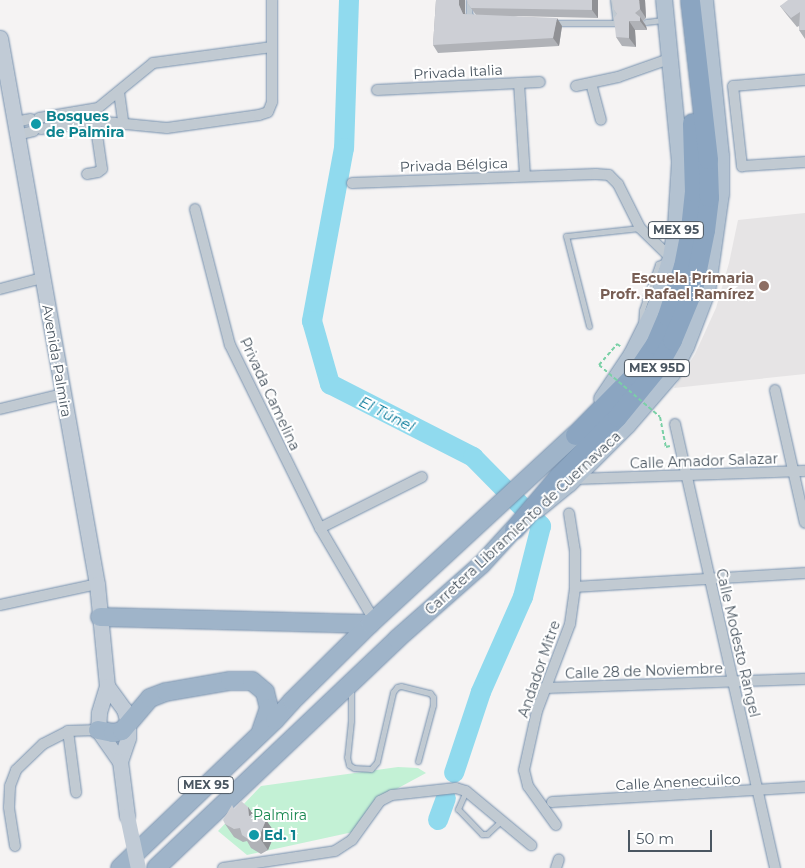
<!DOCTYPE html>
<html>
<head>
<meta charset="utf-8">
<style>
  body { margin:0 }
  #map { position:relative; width:805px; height:868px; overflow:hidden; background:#f5f3f3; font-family:Montserrat,sans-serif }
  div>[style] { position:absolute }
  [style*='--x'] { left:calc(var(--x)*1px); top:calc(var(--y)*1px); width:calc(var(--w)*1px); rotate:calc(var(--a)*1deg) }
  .education>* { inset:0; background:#e6e4e5 }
  .green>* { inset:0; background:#c3f1d5 }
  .river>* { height:20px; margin:-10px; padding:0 10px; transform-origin:10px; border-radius:10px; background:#90daee }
  .path>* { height:2px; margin-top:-1px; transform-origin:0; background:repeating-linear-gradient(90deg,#7ad0a6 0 4px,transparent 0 6.5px) }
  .roads { filter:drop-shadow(0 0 1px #7690ad) drop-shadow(0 0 1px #7690ad) }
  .service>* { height:5px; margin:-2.5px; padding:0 2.5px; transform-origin:2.5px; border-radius:2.5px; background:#c1cad2 }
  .minor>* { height:10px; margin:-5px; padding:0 5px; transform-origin:5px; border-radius:5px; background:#c1cad2 }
  .secondary>* { height:15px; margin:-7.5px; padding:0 7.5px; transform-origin:7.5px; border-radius:7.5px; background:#c1cbd6 }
  .primary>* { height:16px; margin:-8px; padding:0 8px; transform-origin:8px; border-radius:8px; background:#b3c2d1 }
  .trunk>* { height:18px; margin:-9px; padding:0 9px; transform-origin:9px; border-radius:9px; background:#9fb4c9 }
  .motorway>* { height:19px; margin:-9.5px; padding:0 9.5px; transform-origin:9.5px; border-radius:9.5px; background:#8ba5c1 }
  .path-bridge>* { height:2px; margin-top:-1px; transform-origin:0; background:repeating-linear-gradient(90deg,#7ad0a6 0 4px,transparent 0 6.5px) }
  .secondary-bridge>* { height:15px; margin:-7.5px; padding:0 7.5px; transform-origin:7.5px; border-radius:7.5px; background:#c1cbd6 }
  .wall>* { inset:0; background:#b0b2b7 }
  .shaded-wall>* { inset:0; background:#909195 }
  .building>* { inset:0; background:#cdcfd5 }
  .dots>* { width:14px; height:14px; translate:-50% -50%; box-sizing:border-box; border:2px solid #fff; border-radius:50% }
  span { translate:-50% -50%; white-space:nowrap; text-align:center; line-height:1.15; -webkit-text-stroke:4px #fff; paint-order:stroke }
  .shield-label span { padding:1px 4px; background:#fff; border:1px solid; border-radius:4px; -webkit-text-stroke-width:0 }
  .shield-label { font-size:12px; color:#4a5661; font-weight:700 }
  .street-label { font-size:14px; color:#4a5661 }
  .culture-label { font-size:14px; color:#0d838f; font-weight:700 }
  .left { translate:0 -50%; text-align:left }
  .education-label { font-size:14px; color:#785e54; font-weight:700 }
  .right { translate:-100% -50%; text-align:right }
  .park-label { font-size:14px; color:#17864f }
  .water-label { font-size:15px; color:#0c7c9b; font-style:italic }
  .scale { position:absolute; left:628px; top:830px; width:84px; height:22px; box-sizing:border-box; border:2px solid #4a5661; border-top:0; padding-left:6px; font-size:15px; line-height:18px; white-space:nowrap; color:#4a5661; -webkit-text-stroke:4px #fff; paint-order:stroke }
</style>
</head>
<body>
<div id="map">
  <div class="education">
    <div style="clip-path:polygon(805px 213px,805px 374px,674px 388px,695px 354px,716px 308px,729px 263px,738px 220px)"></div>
  </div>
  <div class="green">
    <div style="clip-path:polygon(398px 767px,418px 768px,426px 773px,378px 799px,353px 832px,247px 855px,218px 831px,261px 786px)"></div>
  </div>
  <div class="river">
    <div style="--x:349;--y:0;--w:148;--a:91.9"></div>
    <div style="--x:344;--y:148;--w:176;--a:100.5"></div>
    <div style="--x:312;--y:321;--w:66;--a:74.1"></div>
    <div style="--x:330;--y:384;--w:161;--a:27"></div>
    <div style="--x:473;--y:457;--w:97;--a:45.4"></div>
    <div style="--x:541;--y:526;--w:73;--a:104.2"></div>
    <div style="--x:523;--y:597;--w:104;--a:113.9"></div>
    <div style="--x:481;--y:692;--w:85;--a:108.4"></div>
    <div style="--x:438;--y:820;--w:23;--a:-70"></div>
  </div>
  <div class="path">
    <div style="--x:599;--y:365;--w:28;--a:-49"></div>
    <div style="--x:617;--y:344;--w:4;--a:34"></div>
    <div style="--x:660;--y:417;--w:31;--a:79"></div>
    <div style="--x:666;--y:447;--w:4;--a:-14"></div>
  </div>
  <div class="roads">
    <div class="service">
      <div style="--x:469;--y:0;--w:13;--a:90"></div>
      <div style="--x:469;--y:13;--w:7;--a:63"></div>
      <div style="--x:613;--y:0;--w:23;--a:83"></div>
      <div style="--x:646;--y:22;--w:17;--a:-7"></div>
      <div style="--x:555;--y:23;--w:64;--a:0"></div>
      <div style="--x:641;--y:325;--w:15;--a:-86"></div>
      <div style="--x:642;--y:310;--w:49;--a:-70.8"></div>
      <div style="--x:658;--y:264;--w:10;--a:-24"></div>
      <div style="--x:589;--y:326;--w:93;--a:-104.3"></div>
      <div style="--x:566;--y:236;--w:74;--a:-6.2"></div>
      <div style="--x:351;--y:687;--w:34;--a:90"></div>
      <div style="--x:351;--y:721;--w:36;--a:96"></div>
      <div style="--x:347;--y:757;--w:8;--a:76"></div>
      <div style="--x:349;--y:765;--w:6;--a:31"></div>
      <div style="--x:354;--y:768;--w:17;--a:3"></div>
      <div style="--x:371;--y:769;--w:9;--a:-49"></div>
      <div style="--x:377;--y:762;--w:72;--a:-77.1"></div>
      <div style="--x:393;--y:692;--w:6;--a:-51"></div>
      <div style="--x:397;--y:687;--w:4;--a:-14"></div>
      <div style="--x:401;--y:686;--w:30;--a:14"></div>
      <div style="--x:430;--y:693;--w:5;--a:53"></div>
      <div style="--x:433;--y:697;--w:8;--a:90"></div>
      <div style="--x:433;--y:705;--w:58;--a:105"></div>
      <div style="--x:466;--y:791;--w:20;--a:114"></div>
      <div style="--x:458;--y:809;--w:35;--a:46"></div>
      <div style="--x:482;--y:834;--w:5;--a:0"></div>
      <div style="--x:487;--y:834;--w:19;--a:-43"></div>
    </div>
    <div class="minor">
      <div style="--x:805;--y:80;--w:72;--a:175.2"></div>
      <div style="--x:733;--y:86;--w:81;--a:83.6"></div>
      <div style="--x:742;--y:166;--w:63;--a:-3.6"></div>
      <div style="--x:519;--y:83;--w:93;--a:86.3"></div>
      <div style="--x:591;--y:83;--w:38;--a:75"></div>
      <div style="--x:576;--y:86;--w:43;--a:-12.1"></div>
      <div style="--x:618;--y:77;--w:57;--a:-19.4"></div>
      <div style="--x:377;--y:90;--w:163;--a:-2.8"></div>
      <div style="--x:119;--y:92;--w:30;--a:82"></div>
      <div style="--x:39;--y:118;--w:60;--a:-9.6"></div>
      <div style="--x:98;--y:108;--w:71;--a:-39.3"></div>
      <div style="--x:153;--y:63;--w:120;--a:-7.7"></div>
      <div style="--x:15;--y:122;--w:16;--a:-11"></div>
      <div style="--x:41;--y:129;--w:55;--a:-8.4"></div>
      <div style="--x:95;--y:121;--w:72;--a:5.6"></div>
      <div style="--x:167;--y:128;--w:93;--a:-8"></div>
      <div style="--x:259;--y:115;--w:9;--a:-18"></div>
      <div style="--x:268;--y:112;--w:11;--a:-68"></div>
      <div style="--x:272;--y:102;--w:102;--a:-90"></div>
      <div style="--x:17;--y:135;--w:17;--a:-13"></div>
      <div style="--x:87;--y:174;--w:11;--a:-10"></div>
      <div style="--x:98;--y:172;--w:5;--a:-37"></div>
      <div style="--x:102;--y:169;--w:49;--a:-98.3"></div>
      <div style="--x:352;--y:183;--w:244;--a:-2.1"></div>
      <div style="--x:596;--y:174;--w:13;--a:4"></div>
      <div style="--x:609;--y:175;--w:13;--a:45"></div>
      <div style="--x:618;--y:184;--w:49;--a:63.4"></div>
      <div style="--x:640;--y:228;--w:43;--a:44.1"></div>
      <div style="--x:195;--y:209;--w:140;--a:75.6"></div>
      <div style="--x:230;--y:345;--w:204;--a:63.8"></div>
      <div style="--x:320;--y:528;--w:107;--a:59.6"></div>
      <div style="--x:0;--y:289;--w:43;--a:-14.7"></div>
      <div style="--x:775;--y:390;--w:136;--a:77.3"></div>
      <div style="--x:0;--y:409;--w:65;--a:-13.4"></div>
      <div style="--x:675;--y:424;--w:455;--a:77.3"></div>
      <div style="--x:574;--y:479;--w:231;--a:-2"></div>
      <div style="--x:320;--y:528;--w:114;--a:-26.6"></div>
      <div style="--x:575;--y:587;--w:230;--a:-3.5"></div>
      <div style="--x:0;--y:605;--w:99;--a:-12.2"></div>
      <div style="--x:544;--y:688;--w:261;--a:-2"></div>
      <div style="--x:68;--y:731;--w:62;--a:82.5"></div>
      <div style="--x:552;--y:802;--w:253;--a:-3.4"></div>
      <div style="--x:556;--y:825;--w:48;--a:-125.7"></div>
      <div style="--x:528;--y:786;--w:16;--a:-104"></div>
      <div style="--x:524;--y:770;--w:60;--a:-77.6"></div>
      <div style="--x:537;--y:711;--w:93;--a:-69.2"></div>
      <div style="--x:570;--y:624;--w:37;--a:-82"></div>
      <div style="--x:575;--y:587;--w:36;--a:-90"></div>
      <div style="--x:575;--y:551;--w:38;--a:-99"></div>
      <div style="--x:15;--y:846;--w:39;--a:-99"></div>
      <div style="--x:9;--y:807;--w:21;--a:-87"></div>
      <div style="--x:10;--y:786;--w:17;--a:-69"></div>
      <div style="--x:16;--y:770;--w:37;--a:-44"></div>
      <div style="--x:43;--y:744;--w:28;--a:-27"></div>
      <div style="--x:68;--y:731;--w:30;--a:-2"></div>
      <div style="--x:223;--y:868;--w:113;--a:-8.6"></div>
      <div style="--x:335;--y:851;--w:20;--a:-33"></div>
      <div style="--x:352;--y:840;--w:48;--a:-54.3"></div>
      <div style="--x:380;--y:801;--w:13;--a:-27"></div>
      <div style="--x:392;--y:795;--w:64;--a:-6.2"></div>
      <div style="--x:456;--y:788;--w:10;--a:17"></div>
      <div style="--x:466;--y:791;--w:85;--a:39.7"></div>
      <div style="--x:556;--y:868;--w:9;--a:-72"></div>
    </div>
    <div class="secondary">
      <div style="--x:0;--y:38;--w:555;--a:79.93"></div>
      <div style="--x:97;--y:584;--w:102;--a:84.4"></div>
      <div style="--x:107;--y:686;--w:28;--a:107"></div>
      <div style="--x:99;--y:713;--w:17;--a:93"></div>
      <div style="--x:98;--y:730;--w:38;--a:55"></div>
      <div style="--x:107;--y:686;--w:29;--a:54"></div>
      <div style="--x:124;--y:709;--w:15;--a:74"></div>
      <div style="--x:128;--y:723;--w:15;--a:90"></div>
      <div style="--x:128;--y:738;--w:24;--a:109"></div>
      <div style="--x:120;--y:761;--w:55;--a:82.7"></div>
    </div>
    <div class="primary">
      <div style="--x:602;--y:399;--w:54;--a:-56.3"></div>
      <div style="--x:632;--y:354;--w:51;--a:-63.4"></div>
      <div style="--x:655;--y:308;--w:52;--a:-72.3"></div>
      <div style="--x:671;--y:258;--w:31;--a:-81"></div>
      <div style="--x:676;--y:227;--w:65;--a:-86.5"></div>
      <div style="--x:680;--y:162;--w:163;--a:-95.6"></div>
      <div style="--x:537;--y:510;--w:41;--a:-39.1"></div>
      <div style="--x:569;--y:484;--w:83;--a:-45"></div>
      <div style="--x:628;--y:425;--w:67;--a:-49.2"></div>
      <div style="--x:672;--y:374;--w:30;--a:-63"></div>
      <div style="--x:686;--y:347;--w:59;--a:-69.1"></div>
      <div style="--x:707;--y:292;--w:99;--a:-81.9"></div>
      <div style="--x:721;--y:194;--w:38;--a:-90"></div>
      <div style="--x:721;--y:156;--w:157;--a:-95.9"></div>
    </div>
    <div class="trunk">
      <div style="--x:100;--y:617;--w:270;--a:1.5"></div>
      <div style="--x:98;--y:730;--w:15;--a:11"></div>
      <div style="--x:113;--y:733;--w:9;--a:-13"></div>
      <div style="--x:122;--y:731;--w:43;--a:-49.7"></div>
      <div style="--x:150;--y:698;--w:17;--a:-21"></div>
      <div style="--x:166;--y:692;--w:65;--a:-9.8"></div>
      <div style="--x:230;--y:681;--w:22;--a:0"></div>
      <div style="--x:252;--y:681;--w:17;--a:40"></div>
      <div style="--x:265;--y:692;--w:16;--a:76"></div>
      <div style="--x:269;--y:708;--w:24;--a:109"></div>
      <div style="--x:120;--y:868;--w:214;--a:-43.7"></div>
      <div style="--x:275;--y:720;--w:25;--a:-48"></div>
      <div style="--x:292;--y:701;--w:110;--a:-44.6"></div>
      <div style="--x:370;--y:624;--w:279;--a:-42.7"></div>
      <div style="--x:156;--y:868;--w:332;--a:-43.5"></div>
      <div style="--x:397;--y:639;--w:113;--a:-41.4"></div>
      <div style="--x:482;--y:564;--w:47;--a:-47.6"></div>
    </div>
    <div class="motorway">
      <div style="--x:575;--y:435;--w:84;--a:-45.5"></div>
      <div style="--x:634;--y:375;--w:37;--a:-56"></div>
      <div style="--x:655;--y:344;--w:30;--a:-67"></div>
      <div style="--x:667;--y:316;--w:52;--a:-72.3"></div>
      <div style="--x:683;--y:266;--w:38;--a:-79"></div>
      <div style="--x:690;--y:229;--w:37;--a:-84"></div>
      <div style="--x:694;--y:192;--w:69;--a:-91.7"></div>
      <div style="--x:514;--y:529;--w:68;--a:-49.8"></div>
      <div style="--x:558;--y:477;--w:84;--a:-45.5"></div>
      <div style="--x:617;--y:417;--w:62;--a:-50.9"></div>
      <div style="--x:656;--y:369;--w:33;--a:-61"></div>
      <div style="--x:672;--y:340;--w:55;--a:-67.6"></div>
      <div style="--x:693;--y:289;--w:60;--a:-78.5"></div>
      <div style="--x:705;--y:230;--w:33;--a:-83"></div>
      <div style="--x:709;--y:197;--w:38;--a:-92"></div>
      <div style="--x:708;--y:159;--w:160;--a:-96.5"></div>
    </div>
  </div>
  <div class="path-bridge">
    <div style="--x:599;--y:365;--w:80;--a:40.4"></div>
  </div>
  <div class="secondary-bridge">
    <div style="--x:127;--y:816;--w:53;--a:78.1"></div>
  </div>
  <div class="wall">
    <div style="clip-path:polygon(436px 0,465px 0,465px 15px,476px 15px,468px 4px,467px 0,598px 0,598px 18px,513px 16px,562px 26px,559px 46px,438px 53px,433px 45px)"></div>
    <div style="clip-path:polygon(645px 0,646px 18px,643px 21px,646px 26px,647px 30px,635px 30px,636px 47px,622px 46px,616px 37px,617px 14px,614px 10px)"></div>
    <div style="clip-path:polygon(805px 0,805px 39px,799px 30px,799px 26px,797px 27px,787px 15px,780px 6px)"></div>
    <div style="clip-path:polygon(248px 807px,253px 814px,266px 820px,275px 833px,268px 850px,261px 854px,251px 848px,247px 841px,243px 842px,234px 837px,225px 824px,234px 809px)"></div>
  </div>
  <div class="shaded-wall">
    <div style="clip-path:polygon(459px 0,465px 0,465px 13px,469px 23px,463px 14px,459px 5px)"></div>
    <div style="clip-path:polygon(592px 0,598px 0,598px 18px,592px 10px)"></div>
    <div style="clip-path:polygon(639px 0,645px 0,646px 18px,640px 9px)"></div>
    <div style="clip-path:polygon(640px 17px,646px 26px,647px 30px,640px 21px)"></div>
    <div style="clip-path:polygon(557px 18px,562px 26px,559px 46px,553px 38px)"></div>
    <div style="clip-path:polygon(629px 21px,635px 30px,636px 47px,629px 38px)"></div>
    <div style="clip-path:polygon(248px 807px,257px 820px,249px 816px)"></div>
    <div style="clip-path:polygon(266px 820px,275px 833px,268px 850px,259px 837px)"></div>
  </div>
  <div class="building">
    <div style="clip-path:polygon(436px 0,459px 0,459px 5px,463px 14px,557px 18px,553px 38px,433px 45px)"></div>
    <div style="clip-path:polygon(467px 0,592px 0,592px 10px,471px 8px,468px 4px)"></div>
    <div style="clip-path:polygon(612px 0,639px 0,640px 9px,635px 13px,640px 17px,640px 21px,629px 21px,629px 38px,616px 37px,614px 18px,617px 14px,614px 10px)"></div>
    <div style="clip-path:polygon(788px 0,805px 0,805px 30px,799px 30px,800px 12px,791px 18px,780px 6px)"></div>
    <div style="clip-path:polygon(241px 801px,248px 807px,249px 816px,256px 813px,266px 820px,259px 837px,251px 841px,242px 835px,240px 828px,234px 829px,225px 824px,223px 820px,232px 805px,234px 809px)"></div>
  </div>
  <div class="dots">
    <div style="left:36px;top:124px;background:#0f9aa8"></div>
    <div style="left:764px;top:286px;background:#8d6e63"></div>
    <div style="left:254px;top:835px;background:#0f9aa8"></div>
  </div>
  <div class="shield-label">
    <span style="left:676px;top:230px">MEX 95</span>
    <span style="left:657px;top:368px">MEX 95D</span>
    <span style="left:206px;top:785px">MEX 95</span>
  </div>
  <div class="street-label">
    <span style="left:458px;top:72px;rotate:-3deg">Privada Italia</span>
    <span style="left:454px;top:165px;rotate:-2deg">Privada Bélgica</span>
    <span style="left:57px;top:361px;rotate:80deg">Avenida Palmira</span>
    <span style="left:270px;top:394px;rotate:65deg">Privada Camelina</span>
    <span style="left:704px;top:461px;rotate:-2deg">Calle Amador Salazar</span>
    <span style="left:523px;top:523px;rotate:-43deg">Carretera Libramiento de Cuernavaca</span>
    <span style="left:738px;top:643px;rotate:77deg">Calle Modesto Rangel</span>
    <span style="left:539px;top:669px;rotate:-71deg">Andador Mitre</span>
    <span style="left:644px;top:671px;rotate:-2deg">Calle 28 de Noviembre</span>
    <span style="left:678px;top:782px;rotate:-3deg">Calle Anenecuilco</span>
  </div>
  <div class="culture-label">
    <span class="left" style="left:46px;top:124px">Bosques<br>de Palmira</span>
    <span class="left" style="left:264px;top:835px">Ed. 1</span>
  </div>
  <div class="education-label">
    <span class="right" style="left:754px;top:286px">Escuela Primaria<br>Profr. Rafael Ramírez</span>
  </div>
  <div class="park-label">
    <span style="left:280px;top:815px">Palmira</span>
  </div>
  <div class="water-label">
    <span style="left:387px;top:414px;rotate:27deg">El Túnel</span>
  </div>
  <div class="scale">50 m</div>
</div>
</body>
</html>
